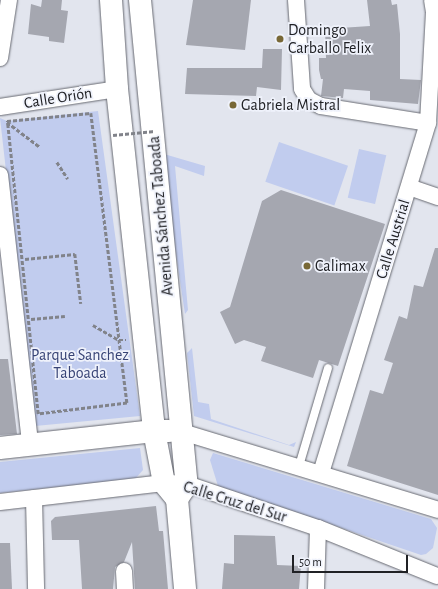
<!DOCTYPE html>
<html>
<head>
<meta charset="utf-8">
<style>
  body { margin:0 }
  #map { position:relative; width:438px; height:589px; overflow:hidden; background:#e2e5ee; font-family:"Alegreya Sans",sans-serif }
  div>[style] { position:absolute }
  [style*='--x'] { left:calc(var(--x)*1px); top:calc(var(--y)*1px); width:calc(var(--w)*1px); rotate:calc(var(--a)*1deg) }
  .green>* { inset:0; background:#c1ccee; transform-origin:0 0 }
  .building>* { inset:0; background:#a5a7b0 }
  .path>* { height:2.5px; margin-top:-1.25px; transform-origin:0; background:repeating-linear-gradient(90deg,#81838a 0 4px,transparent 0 6px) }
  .roads { filter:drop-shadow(0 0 1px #686a72) drop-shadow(0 0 1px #686a72) }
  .lane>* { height:8px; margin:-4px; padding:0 4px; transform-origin:4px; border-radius:4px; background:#fff }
  .street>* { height:16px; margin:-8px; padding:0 8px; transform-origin:8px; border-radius:8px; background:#fff }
  .secondary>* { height:22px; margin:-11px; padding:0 11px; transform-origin:11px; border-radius:11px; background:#fff }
  .path-bridge>* { height:2.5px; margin-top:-1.25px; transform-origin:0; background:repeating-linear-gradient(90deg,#81838a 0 4px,transparent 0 6px) }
  .dots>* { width:11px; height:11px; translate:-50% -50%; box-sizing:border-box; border:2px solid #eff2fb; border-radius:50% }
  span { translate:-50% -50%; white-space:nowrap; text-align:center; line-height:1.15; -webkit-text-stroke:3.5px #eff2fb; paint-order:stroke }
  .poi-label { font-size:16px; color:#202125 }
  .left { translate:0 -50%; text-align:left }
  .street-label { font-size:16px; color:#202125 }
  .park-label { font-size:16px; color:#384476 }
  .scale { position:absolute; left:292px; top:555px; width:116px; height:18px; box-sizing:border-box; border:2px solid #202125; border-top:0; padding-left:5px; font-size:12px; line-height:14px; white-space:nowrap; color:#202125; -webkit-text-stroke:3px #eff2fb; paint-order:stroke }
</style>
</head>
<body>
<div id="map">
  <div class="green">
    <div style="clip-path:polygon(98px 111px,140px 416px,35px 426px,0 118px,7px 121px)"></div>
    <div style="left:279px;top:142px;width:73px;height:42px;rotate:19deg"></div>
    <div style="left:359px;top:149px;width:28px;height:50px;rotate:13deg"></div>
    <div style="clip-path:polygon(164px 154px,205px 166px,204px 176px,175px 166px,188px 310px,185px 314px,169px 208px)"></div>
    <div style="clip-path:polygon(192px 348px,198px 402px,209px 404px,211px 419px,289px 445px,296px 442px,294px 447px,194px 416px,187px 353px)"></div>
    <div style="clip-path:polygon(140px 448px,143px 470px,135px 479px,0 493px,0 462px)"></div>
    <div style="clip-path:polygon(213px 453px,431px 519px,437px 528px,433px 548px,426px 554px,421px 555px,218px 486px,210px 460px)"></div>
  </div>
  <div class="building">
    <div style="clip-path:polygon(42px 0,62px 0,61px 10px,68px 11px,64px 43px,49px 41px,49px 37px,28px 34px,31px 4px,41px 7px)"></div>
    <div style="clip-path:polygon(193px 0,251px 0,245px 50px,186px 45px)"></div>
    <div style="clip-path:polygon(367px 0,391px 0,392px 5px,397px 4px,400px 34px,400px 79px,421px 80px,418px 104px,370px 100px,370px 91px,344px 89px,343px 98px,321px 96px,323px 79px,321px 79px,319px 70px,319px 58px,326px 58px,325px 29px,370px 26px)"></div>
    <div style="clip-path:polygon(263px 49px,282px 49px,281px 90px,257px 87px,256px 96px,185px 94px,187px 68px,262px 68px)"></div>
    <div style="clip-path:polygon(281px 190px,385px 224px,338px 366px,319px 360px,313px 378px,261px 361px,266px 347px,244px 340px,235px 344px,220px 312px,230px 307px,262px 201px)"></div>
    <div style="clip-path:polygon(435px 248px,438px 248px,438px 495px,347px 466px,370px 390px,383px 394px,393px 363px,384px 360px,399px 316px,407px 319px,414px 285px,423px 287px)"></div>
    <div style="clip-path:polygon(0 359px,8px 359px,17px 434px,0 435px)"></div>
    <div style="clip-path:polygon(156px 506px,159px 531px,163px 531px,168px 589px,135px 589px,132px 542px,124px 562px,115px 567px,113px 589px,82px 589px,79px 540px,52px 540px,51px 521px,55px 517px)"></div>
    <div style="clip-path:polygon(234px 535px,275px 536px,277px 565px,301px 566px,299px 589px,222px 589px,224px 563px,234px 564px)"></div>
    <div style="clip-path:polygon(0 543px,10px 543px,12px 589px,0 589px)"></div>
  </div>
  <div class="path">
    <div style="--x:91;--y:113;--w:292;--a:82.9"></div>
    <div style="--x:127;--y:403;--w:90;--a:173"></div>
    <div style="--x:38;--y:414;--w:295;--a:-96"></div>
    <div style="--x:7;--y:121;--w:84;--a:-5.4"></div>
    <div style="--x:7;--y:122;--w:41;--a:37.1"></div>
    <div style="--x:57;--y:162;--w:20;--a:57"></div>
    <div style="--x:25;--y:259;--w:50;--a:-5.7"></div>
    <div style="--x:75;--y:254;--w:50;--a:83.2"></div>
    <div style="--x:31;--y:319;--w:34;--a:-5"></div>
    <div style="--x:93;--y:325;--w:30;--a:30"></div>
    <div style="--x:119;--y:340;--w:7;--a:0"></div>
  </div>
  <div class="roads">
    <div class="lane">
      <div style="--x:299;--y:466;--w:102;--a:-73.5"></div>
    </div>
    <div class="street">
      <div style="--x:296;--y:0;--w:89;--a:86.1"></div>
      <div style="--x:302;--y:89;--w:13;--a:58"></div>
      <div style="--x:309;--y:100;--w:13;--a:27"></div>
      <div style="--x:321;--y:106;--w:108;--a:9"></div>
      <div style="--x:0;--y:58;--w:59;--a:-81.2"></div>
      <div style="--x:0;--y:107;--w:118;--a:-8.7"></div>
      <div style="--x:0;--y:175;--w:271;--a:83.6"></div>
      <div style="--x:409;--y:187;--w:31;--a:19"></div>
      <div style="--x:182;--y:432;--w:268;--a:16.9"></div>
      <div style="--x:321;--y:473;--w:366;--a:-73"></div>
      <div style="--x:428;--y:123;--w:111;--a:-86.9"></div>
      <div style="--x:434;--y:12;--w:12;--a:-99"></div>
      <div style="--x:34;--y:498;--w:91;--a:88.7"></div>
      <div style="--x:0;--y:502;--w:165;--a:-6.6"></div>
      <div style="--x:164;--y:483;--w:23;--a:2"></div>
      <div style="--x:187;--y:484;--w:138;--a:18.6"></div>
      <div style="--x:318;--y:528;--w:128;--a:22"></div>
      <div style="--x:124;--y:571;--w:18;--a:87"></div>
      <div style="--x:316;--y:589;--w:61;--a:-88.1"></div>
    </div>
    <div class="secondary">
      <div style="--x:111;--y:0;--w:89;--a:86.1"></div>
      <div style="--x:117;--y:89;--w:344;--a:83.8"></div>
      <div style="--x:154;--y:431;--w:53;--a:79.1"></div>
      <div style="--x:164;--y:483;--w:21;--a:51"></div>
      <div style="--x:177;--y:499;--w:90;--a:84.9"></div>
      <div style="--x:140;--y:0;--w:486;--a:84.5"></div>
      <div style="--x:187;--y:484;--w:18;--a:124"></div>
      <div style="--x:0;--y:448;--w:155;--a:-6.3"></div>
      <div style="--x:154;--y:431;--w:15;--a:0"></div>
    </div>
  </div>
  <div class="path-bridge">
    <div style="--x:113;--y:135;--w:42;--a:-5.4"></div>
  </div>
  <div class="dots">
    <div style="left:280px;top:39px;background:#786836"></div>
    <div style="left:233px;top:105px;background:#786836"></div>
    <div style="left:307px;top:266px;background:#786836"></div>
  </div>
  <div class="poi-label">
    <span class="left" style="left:288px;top:39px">Domingo<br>Carballo Felix</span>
    <span class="left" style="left:241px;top:105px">Gabriela Mistral</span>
    <span class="left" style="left:315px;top:266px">Calimax</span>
  </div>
  <div class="street-label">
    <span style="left:58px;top:98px;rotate:-9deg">Calle Orión</span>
    <span style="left:161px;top:216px;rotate:-95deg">Avenida Sánchez Taboada</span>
    <span style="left:393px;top:239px;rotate:-73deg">Calle Austrial</span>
    <span style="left:235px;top:502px;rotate:17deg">Calle Cruz del Sur</span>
  </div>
  <div class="park-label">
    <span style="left:80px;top:364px">Parque Sanchez<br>Taboada</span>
  </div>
  <div class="scale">50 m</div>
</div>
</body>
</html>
